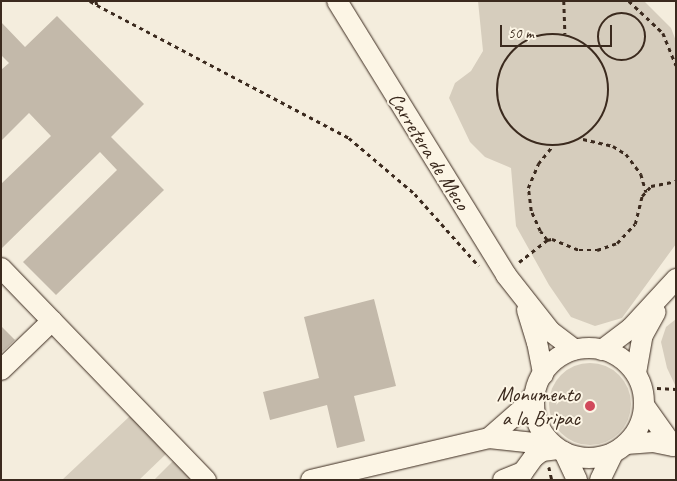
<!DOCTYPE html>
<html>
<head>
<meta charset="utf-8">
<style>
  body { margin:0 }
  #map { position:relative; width:677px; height:481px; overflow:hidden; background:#f4eddd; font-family:Caveat,sans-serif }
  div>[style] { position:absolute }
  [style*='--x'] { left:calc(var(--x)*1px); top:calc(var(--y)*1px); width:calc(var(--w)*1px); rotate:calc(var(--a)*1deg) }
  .green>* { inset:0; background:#d6cdbd }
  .round { border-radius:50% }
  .building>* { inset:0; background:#c3b9aa }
  .path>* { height:2.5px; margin-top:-1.25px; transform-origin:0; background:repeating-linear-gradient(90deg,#3b2a1e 0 4px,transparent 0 8px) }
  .path>.ring { margin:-1.25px; padding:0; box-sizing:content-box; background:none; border:2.5px solid #3b2a1e; border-radius:50% }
  .roads { filter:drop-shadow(0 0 1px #3b2a1e) drop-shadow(0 0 1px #3b2a1e) }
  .minor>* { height:20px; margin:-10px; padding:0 10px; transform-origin:10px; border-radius:10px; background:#fcf5e5 }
  .minor>.ring { margin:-10px; padding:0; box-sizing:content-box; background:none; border:20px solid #fcf5e5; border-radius:50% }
  .dots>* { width:14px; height:14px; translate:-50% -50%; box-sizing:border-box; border:2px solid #fcf5e5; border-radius:50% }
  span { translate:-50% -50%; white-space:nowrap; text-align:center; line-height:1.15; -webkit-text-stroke:4px #fcf5e5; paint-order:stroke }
  .street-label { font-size:21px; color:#3b2a1e }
  .poi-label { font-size:21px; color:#3b2a1e }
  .right { translate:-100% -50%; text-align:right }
  .frame { position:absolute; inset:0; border:2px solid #3b2a1e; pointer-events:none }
  .scale { position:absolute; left:500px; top:25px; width:112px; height:22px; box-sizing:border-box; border:2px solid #3b2a1e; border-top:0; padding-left:6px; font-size:15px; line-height:18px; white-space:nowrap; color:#3b2a1e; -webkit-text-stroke:4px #fcf5e5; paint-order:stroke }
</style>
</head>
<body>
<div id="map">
  <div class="green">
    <div style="clip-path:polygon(478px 1px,644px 1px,671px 28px,676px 41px,676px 244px,622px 318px,595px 326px,571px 317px,549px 285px,516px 226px,511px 168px,485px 157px,470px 142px,449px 98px,455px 83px,471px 71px,483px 51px)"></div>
    <div style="clip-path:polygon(676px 319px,676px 387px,667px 368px,661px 342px,666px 327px)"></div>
    <div class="round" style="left:549px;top:363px;width:82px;height:82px"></div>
    <div style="clip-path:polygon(130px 416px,166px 454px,139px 480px,62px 480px)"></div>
    <div style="clip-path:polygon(173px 461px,190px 478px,188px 480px,154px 480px)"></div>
  </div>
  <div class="building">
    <div style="clip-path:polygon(57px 16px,144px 104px,111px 137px,164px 190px,56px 295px,23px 262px,117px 170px,100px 152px,1px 249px,1px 184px,51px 136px,29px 113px,1px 141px,1px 70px,9px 63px,1px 55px,1px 22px,25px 47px)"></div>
    <div style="clip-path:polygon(374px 299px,396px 386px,354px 396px,365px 441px,337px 448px,327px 405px,270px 420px,263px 392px,319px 378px,304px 317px)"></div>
    <div style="clip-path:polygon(1px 326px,15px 340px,1px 353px)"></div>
  </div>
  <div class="path">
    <div style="--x:90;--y:1;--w:8;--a:30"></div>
    <div style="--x:96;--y:1;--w:4;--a:76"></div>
    <div style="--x:97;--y:5;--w:285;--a:27.8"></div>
    <div style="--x:349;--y:138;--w:87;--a:40.3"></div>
    <div style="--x:415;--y:194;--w:96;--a:48.4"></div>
    <div style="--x:564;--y:1;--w:33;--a:88"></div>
    <div style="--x:629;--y:1;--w:47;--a:43.3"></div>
    <div style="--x:663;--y:33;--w:35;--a:68"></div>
    <div class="ring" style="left:598px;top:13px;width:45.5px;height:45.5px"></div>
    <div class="ring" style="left:497px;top:34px;width:109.5px;height:109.5px"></div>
    <div style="--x:583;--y:139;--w:31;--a:13"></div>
    <div style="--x:613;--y:146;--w:15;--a:32"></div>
    <div style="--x:626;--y:154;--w:25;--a:53"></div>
    <div style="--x:641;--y:174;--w:19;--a:74"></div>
    <div style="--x:547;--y:240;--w:11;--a:-128"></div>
    <div style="--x:540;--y:231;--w:22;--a:-114"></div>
    <div style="--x:531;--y:211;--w:23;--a:-97"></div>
    <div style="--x:528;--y:188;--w:26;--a:-67"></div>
    <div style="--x:538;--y:164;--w:22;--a:-51"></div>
    <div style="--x:519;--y:262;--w:36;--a:-38"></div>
    <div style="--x:547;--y:240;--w:5;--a:-11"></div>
    <div style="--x:552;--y:239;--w:29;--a:22"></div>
    <div style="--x:579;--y:250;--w:18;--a:0"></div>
    <div style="--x:597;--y:250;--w:21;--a:-19"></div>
    <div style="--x:617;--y:243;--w:26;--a:-47"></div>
    <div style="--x:635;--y:224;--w:29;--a:-76"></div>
    <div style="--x:642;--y:196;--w:13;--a:-48"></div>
    <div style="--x:651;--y:186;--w:25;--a:-11"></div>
    <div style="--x:657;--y:388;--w:19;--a:3"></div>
    <div style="--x:549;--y:467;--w:13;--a:77"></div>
  </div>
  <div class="roads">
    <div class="minor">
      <div style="--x:337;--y:1;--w:322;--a:58.3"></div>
      <div style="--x:506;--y:275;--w:71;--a:51.8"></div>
      <div style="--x:550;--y:331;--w:31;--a:37"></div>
      <div style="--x:1;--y:268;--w:295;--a:46"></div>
      <div style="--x:527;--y:310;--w:34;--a:73"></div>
      <div style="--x:537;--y:342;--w:33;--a:79"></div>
      <div class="ring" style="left:534px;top:348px;width:90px;height:90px"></div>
      <div style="--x:602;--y:350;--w:36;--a:-37"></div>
      <div style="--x:631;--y:328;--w:67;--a:-47.4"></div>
      <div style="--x:1;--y:370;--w:71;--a:-43.9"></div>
      <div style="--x:636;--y:373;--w:39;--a:-80"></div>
      <div style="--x:643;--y:335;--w:26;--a:-61"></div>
      <div style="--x:489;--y:438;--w:44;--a:-41.3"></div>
      <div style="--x:522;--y:409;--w:18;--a:-49"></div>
      <div style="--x:626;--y:444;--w:27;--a:-4"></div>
      <div style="--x:653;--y:442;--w:20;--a:11"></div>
      <div style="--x:673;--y:446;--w:50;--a:-125.3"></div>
      <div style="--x:564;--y:452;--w:31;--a:65"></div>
      <div style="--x:311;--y:480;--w:183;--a:-13.3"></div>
      <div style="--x:489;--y:438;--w:63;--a:6.3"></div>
      <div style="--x:503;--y:480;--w:22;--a:-22"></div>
      <div style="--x:523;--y:472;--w:19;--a:-54"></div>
      <div style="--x:534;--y:457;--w:10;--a:-37"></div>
      <div style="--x:542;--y:451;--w:16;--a:-7"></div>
      <div style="--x:600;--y:480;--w:30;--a:-64"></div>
    </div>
  </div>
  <div class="dots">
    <div style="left:590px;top:406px;background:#d1495b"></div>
  </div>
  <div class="street-label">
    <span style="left:429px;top:151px;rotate:58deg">Carretera de Meco</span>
  </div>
  <div class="poi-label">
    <span class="right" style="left:580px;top:406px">Monumento<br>a la Bripac</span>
  </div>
  <div class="frame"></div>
  <div class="scale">50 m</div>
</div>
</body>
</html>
